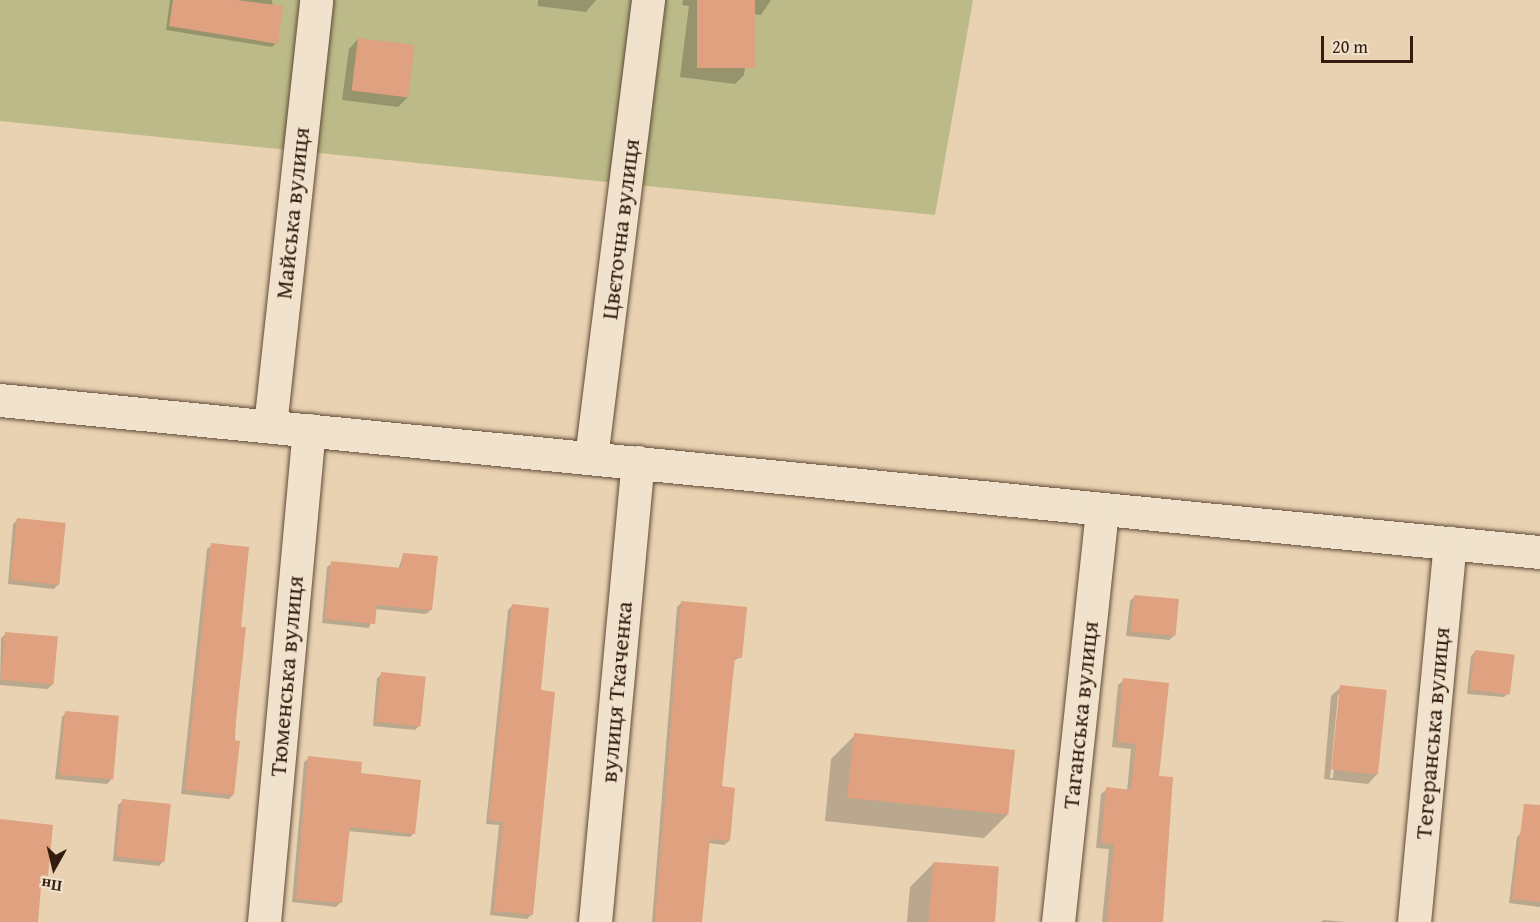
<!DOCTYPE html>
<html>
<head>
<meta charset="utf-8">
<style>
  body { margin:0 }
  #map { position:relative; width:1540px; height:922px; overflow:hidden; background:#e8d2b1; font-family:"Gentium Book Plus",serif }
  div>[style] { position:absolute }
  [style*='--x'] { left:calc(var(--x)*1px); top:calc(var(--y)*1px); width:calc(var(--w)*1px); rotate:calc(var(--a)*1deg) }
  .green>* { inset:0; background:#bbba88 }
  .shadow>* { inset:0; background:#0003 }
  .building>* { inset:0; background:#dfa17f; transform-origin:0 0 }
  .roads { filter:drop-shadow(0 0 2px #614a37) drop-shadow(0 0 2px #614a37) }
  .street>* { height:33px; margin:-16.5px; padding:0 16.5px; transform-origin:16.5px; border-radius:16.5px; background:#f0e2cc }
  span { translate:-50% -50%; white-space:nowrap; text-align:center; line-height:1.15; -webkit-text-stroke:4.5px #f0e2cc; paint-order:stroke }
  .street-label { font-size:24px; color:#341d0e }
  .north { position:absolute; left:24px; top:838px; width:60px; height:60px; -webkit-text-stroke:4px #f0e2cc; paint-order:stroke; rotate:188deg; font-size:16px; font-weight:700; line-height:24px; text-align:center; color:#341d0e }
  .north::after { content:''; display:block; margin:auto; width:21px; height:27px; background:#341d0e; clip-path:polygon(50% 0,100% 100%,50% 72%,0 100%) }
  .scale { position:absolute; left:1321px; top:36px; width:92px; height:27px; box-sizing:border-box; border:3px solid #341d0e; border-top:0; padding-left:8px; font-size:18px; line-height:21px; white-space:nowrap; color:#341d0e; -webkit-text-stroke:4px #f0e2cc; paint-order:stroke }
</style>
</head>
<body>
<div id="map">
  <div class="green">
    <div style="clip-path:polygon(0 0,973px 0,935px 215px,0 121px)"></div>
  </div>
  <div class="shadow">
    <div style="clip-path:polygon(170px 0,272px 0,276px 43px,272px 47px,166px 30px)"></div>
    <div style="clip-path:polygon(538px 0,596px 0,586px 12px,538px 6px)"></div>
    <div style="clip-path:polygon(683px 0,771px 0,761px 15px,752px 14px,744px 75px,735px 84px,680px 77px,689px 6px,682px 5px)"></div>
    <div style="clip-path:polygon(358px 39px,407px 98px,398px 107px,342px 100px,349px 49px)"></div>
    <div style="clip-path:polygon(18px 519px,59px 584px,54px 589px,8px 584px,13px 524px)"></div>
    <div style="clip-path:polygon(212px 545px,239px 628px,233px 795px,229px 799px,181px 794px,207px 549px)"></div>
    <div style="clip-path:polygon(403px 555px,431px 610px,426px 614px,375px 609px,369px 628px,322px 623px,327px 567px,332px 563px,398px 570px)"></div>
    <div style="clip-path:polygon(1134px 597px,1174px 636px,1169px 640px,1126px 636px,1130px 601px)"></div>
    <div style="clip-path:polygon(682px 602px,741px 657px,733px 661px,720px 788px,729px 841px,724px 845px,708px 843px,701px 922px,652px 922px,677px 607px)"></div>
    <div style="clip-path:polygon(512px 606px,532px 914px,527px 919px,490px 915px,499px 825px,486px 824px,508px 610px)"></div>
    <div style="clip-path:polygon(6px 634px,52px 685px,47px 689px,0 685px,1px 638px)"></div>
    <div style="clip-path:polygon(1475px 652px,1509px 693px,1504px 697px,1467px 694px,1471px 656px)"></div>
    <div style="clip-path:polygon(382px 674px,419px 726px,415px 730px,373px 726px,377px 678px)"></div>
    <div style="clip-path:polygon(1124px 680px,1157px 778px,1162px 922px,1102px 922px,1109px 849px,1096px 848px,1101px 794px,1107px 789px,1127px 791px,1131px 749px,1112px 747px,1118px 685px)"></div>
    <div style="clip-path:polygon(evenodd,1341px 687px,1377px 774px,1368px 784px,1324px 779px,1331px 696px,1341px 687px,1338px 695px,1341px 695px,1333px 778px,1330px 778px,1338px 695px)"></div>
    <div style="clip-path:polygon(66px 712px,111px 780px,107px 784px,55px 779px,62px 717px)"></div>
    <div style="clip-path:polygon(855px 735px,1008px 814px,984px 838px,825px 821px,831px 759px)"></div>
    <div style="clip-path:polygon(309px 758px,359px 775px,414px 833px,410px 837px,348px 831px,340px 903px,336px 907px,292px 902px,304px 762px)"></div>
    <div style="clip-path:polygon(123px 801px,164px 861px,159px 866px,113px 861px,118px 805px)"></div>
    <div style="clip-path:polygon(1521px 833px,1540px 835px,1540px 907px,1509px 903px,1517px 837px)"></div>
    <div style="clip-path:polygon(934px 863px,993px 922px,907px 922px,910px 887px)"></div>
    <div style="clip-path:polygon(1323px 920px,1346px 922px,1321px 922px)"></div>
  </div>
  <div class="building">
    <div style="clip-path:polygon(173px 0,237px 0,283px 6px,278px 44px,169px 26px)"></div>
    <div style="left:697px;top:0;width:58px;height:68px"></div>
    <div style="left:358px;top:38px;width:57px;height:53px;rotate:7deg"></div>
    <div style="left:17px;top:518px;width:49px;height:62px;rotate:6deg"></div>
    <div style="clip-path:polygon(211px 543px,249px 547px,241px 627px,246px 627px,234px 740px,240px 741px,234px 795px,185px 790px)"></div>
    <div style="clip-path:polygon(403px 553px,438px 556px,432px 610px,377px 605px,375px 624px,325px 619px,331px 561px,401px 568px)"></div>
    <div style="left:1134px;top:595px;width:45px;height:37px;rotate:5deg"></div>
    <div style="clip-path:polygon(681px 601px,747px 607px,742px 658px,735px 657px,722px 786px,735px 788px,730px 841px,710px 839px,702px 922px,655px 922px)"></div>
    <div style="clip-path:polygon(512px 604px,549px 608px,541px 690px,555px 692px,533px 915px,494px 911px,503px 822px,489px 820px)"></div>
    <div style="left:5px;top:632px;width:53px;height:48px;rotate:5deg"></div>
    <div style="left:1475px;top:650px;width:40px;height:40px;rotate:7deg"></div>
    <div style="left:381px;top:672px;width:45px;height:50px;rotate:6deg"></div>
    <div style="clip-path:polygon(1123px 678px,1169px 683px,1159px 776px,1173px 777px,1163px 922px,1107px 922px,1114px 844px,1101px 843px,1106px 787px,1131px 790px,1136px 744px,1117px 742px)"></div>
    <div style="left:1340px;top:685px;width:47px;height:85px;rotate:6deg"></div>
    <div style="left:65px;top:711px;width:54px;height:64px;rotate:5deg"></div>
    <div style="left:854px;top:733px;width:162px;height:65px;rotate:6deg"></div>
    <div style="clip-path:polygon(308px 756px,362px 762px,361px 773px,421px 780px,415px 834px,350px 827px,342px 903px,296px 899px)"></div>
    <div style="left:122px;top:799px;width:49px;height:58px;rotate:6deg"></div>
    <div style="clip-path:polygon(1524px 804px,1540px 805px,1540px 902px,1512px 899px)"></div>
    <div style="clip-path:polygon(0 819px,53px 825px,48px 876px,42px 875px,38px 922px,0 922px)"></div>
    <div style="left:933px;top:862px;width:66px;height:60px;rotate:4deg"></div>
  </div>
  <div class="roads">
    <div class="street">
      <div style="--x:0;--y:400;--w:1547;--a:5.64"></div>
      <div style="--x:270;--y:426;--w:428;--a:-83.8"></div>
      <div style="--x:591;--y:458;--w:462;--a:-82.9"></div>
      <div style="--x:264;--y:922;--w:494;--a:-84.8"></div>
      <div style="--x:595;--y:922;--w:462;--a:-84.7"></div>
      <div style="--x:1058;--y:922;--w:415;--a:-83.9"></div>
      <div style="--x:1414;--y:922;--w:381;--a:-84.6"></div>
    </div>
  </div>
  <div class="street-label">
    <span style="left:292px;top:213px;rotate:-84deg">Майська вулиця</span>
    <span style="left:620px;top:229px;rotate:-83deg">Цвєточна вулиця</span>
    <span style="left:286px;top:676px;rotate:-85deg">Тюменська вулиця</span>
    <span style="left:616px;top:692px;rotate:-85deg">вулиця Ткаченка</span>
    <span style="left:1080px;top:715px;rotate:-84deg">Таганська вулиця</span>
    <span style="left:1432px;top:733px;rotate:-85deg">Тегеранська вулиця</span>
  </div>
  <div class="north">Пн</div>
  <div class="scale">20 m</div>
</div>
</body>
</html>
